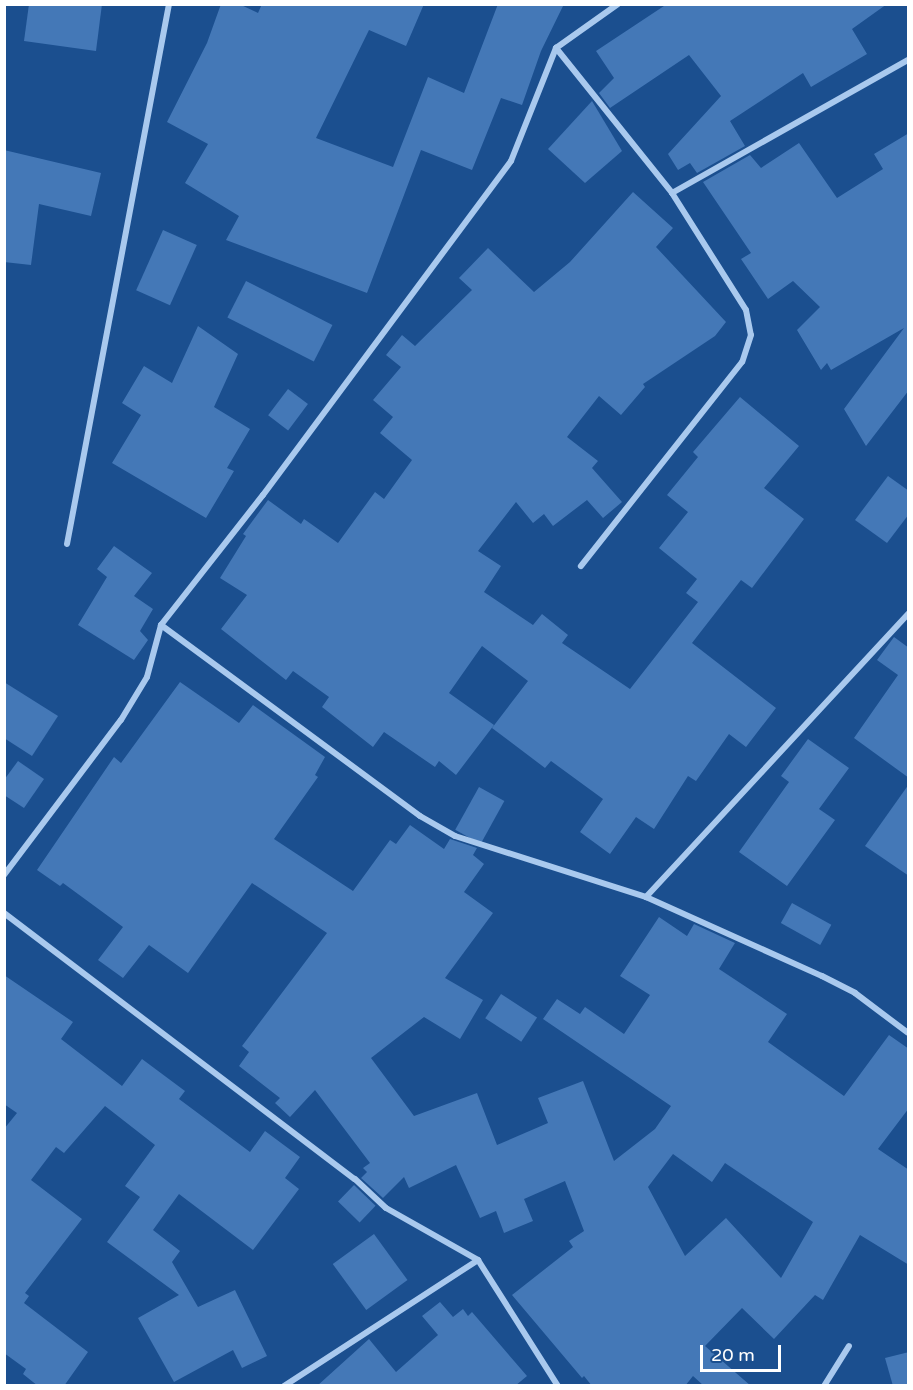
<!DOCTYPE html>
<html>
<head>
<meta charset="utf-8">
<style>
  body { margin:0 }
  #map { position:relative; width:913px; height:1390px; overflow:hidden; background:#1b4f8f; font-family:"Varela Round",sans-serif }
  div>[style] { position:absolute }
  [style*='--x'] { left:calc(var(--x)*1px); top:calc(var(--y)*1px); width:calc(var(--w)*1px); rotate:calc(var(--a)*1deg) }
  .building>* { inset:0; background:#4478b7; transform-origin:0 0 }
  .street>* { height:6px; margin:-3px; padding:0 3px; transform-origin:3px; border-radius:3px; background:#a9c9ee }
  span { translate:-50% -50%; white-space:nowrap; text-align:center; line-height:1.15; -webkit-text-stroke:6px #1b4f8f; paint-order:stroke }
  .frame { position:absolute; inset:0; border:6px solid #fff; pointer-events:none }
  .scale { position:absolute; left:700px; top:1345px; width:81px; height:27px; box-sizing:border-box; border:3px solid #fff; border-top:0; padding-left:8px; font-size:18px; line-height:21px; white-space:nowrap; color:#fff; -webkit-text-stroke:4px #1b4f8f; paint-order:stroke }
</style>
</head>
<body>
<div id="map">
  <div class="building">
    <div style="clip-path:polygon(29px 4px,102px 4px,96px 51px,24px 41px)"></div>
    <div style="clip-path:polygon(221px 4px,239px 4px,258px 13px,262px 4px,424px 4px,406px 46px,369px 30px,316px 138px,393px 167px,428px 77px,464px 93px,498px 4px,564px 4px,541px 51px,522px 105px,501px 98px,472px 170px,421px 150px,367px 293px,226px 240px,239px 216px,185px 183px,208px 144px,167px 122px,207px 43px)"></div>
    <div style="clip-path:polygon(667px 4px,887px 4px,852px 29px,867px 54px,811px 87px,803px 73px,730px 121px,745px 146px,697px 173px,690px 163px,678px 170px,668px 154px,721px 96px,689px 55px,610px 108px,599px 93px,614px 78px,596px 51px)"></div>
    <div style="clip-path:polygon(592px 101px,622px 151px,585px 183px,548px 149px)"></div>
    <div style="clip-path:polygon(909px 133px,909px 390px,866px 446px,844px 409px,904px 328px,831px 370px,827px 363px,821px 370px,797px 330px,820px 307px,793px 281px,768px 299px,741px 259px,751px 253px,703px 182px,750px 155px,761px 168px,799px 143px,837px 198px,883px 169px,874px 154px)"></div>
    <div style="clip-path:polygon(4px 150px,101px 173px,91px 216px,39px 204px,31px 265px,4px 262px)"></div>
    <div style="clip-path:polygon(633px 192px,673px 228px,656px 247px,726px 322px,715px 336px,643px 384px,645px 387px,621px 415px,599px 396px,567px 437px,598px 461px,592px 468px,622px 502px,603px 518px,587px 500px,553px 526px,544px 514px,533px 523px,516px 502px,478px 551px,501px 566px,484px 592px,533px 625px,542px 614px,568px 635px,562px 643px,630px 689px,698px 602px,686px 593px,697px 579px,659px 548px,688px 512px,667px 495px,698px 457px,693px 452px,740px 397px,799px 446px,764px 488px,804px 519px,752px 588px,741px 580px,692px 643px,776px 708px,746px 747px,729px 734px,696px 781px,688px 776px,654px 829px,636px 817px,610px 854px,580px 832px,603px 799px,551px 761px,545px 768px,492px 728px,528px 681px,482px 646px,449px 693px,494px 725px,456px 775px,439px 761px,435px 767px,384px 732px,373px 747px,322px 707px,329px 697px,293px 671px,286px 680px,221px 629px,247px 595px,220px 578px,246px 536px,243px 534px,268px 500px,301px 524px,304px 519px,338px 543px,375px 492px,384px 499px,412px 460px,380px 433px,393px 417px,373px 400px,401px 367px,386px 355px,402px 335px,415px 346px,472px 290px,459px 278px,488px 248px,534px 292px,570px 262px)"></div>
    <div style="left:163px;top:230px;width:37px;height:66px;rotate:24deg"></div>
    <div style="left:246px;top:281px;width:97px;height:41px;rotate:27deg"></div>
    <div style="clip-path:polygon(198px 326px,238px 354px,214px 407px,250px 429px,227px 468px,234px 471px,206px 518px,112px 463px,141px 415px,122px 403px,144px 366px,172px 383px)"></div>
    <div style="left:288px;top:389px;width:25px;height:33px;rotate:37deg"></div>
    <div style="clip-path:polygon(888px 476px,909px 491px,909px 514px,887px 543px,855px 520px)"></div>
    <div style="clip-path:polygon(114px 546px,152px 573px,134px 596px,153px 609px,140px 631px,148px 640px,134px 660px,78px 625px,107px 577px,97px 569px)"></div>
    <div style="clip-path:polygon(894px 637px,909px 648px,909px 778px,854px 738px,898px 675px,877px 660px)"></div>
    <div style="clip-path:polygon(4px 682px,58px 716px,32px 756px,4px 738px)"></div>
    <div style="clip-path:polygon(evenodd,180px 682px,239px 723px,253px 705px,325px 757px,315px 775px,318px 777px,274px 839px,353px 891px,390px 840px,396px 844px,410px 825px,444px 849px,450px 839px,477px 848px,473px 855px,484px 864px,464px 892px,493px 913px,445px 978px,483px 1000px,460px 1039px,424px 1017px,371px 1058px,414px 1116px,477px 1093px,497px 1145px,548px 1123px,538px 1098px,583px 1081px,614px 1161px,655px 1129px,671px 1106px,543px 1019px,557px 999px,580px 1014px,585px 1007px,624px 1034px,650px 995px,620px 976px,659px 917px,687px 936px,694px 924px,735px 943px,719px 969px,787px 1014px,768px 1042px,844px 1096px,889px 1035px,909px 1049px,909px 1108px,878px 1149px,909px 1170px,909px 1265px,860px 1235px,823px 1300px,815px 1295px,774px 1339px,742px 1308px,705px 1346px,751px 1386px,704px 1386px,693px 1376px,685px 1386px,592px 1386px,584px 1376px,582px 1378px,512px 1295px,573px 1247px,569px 1241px,584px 1231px,565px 1181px,524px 1199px,533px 1221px,504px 1233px,496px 1211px,480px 1218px,456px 1165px,409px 1188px,404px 1177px,383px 1198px,361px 1178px,367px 1172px,363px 1168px,370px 1163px,315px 1090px,290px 1117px,275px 1103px,280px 1098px,239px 1066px,249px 1052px,242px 1046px,327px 933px,252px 883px,188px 973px,149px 945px,123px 978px,98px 960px,123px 927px,63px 883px,60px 886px,37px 870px,114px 757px,121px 763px,180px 682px,673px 1154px,712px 1182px,725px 1163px,813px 1222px,781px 1278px,726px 1218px,685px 1256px,648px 1187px,673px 1154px)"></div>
    <div style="clip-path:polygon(808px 739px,849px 768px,819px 809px,835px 820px,787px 886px,739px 852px,789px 782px,781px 776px)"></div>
    <div style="clip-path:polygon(18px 761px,44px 779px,24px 808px,4px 795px,4px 780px)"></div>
    <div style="clip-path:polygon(909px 784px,909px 876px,865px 846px)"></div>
    <div style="left:479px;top:787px;width:29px;height:49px;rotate:29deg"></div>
    <div style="left:792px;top:903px;width:45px;height:23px;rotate:29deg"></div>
    <div style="clip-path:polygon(4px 975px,73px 1022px,61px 1039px,122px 1086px,142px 1059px,185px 1091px,179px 1099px,250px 1152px,265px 1131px,300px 1157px,285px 1178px,299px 1189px,253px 1250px,179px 1194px,153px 1230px,180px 1251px,172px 1262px,198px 1307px,235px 1290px,267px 1356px,242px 1368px,233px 1350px,174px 1382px,138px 1318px,179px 1295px,107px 1242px,140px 1197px,125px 1186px,155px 1145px,105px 1106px,64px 1153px,56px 1147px,31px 1180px,82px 1219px,25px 1293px,29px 1296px,24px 1303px,88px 1352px,64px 1386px,38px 1386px,23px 1374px,26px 1369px,4px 1353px,4px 1129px,17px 1113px,4px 1104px)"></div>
    <div style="left:501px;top:994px;width:43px;height:29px;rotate:33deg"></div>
    <div style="left:354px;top:1185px;width:30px;height:23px;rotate:44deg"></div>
    <div style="left:374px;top:1234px;width:57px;height:51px;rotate:54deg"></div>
    <div style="clip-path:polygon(440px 1302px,453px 1317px,463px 1309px,468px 1316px,472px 1312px,527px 1376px,515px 1386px,317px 1386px,369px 1339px,396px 1372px,438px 1335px,422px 1316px)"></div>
    <div style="clip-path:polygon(909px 1352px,909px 1386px,893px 1386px,885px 1358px)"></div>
  </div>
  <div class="street">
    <div style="--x:556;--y:48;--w:186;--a:51.3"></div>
    <div style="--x:672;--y:193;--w:138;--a:57.7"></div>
    <div style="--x:746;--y:310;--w:25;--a:79"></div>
    <div style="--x:751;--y:335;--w:28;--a:108"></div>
    <div style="--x:742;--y:362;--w:260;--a:128.3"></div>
    <div style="--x:672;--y:193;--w:271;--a:-29.4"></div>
    <div style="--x:67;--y:544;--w:550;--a:-79.3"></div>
    <div style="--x:161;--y:625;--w:322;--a:36.4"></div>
    <div style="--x:420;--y:816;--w:40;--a:29.7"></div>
    <div style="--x:455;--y:836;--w:201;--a:17.7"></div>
    <div style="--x:646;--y:897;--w:193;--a:24.2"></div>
    <div style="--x:822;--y:976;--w:37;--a:27"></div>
    <div style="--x:855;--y:993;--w:66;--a:37"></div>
    <div style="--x:4;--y:875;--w:194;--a:-53"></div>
    <div style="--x:121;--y:720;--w:50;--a:-58.8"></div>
    <div style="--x:147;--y:677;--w:54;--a:-74.9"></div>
    <div style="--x:161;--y:625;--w:165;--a:-51.9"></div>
    <div style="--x:263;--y:495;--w:416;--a:-53.4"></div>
    <div style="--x:511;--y:161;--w:122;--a:-68.3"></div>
    <div style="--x:556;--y:48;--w:76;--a:-35.4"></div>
    <div style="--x:646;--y:897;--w:386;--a:-47.2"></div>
    <div style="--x:4;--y:913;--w:440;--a:37.2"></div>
    <div style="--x:355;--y:1179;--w:42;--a:43.1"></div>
    <div style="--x:386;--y:1208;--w:106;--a:29.5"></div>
    <div style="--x:478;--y:1260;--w:149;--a:57.6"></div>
    <div style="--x:284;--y:1386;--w:231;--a:-33"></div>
    <div style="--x:824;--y:1386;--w:47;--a:-58"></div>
  </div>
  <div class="frame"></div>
  <div class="scale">20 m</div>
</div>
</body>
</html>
